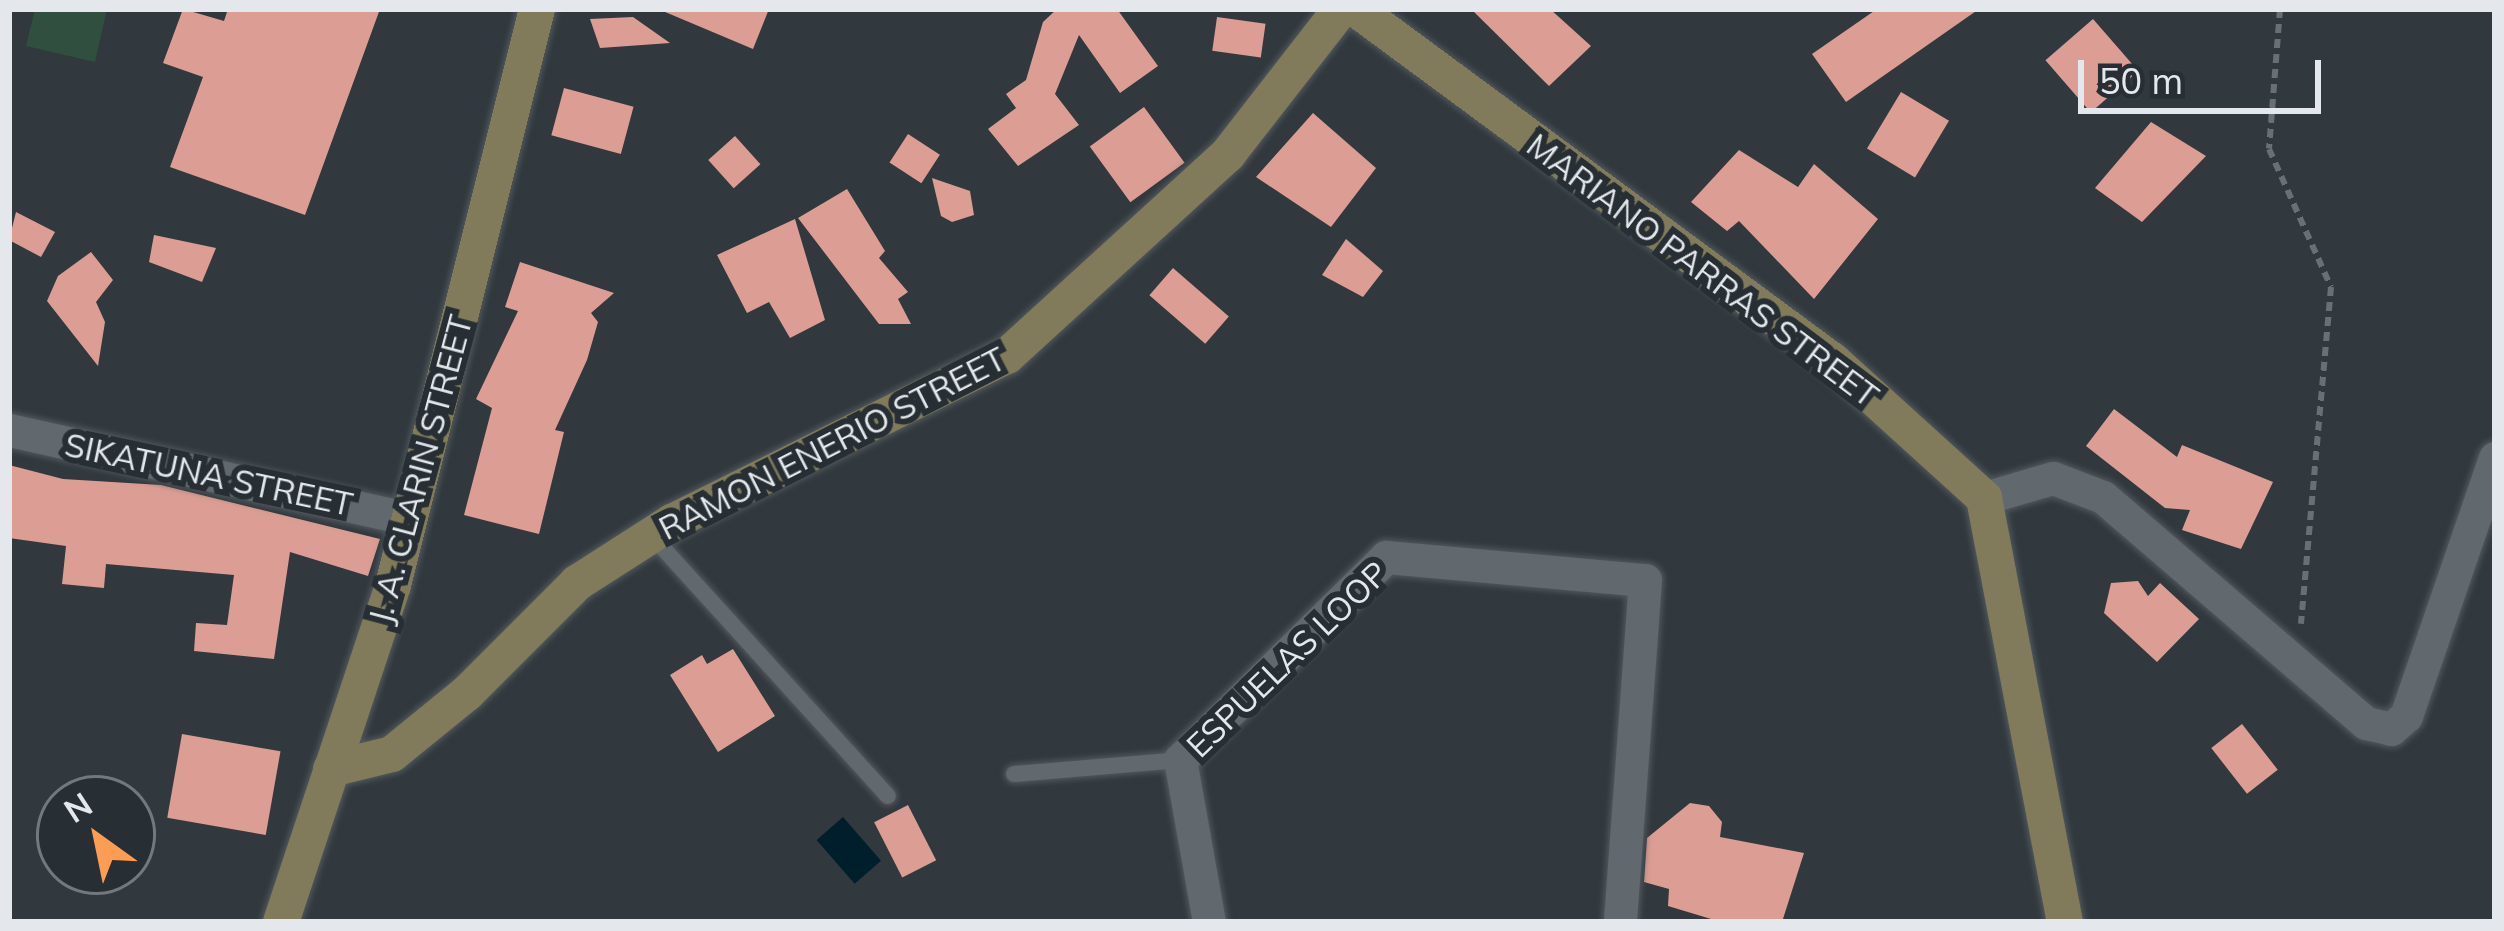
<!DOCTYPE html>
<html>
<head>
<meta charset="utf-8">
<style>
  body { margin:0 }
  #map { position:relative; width:2504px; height:931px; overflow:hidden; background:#31393e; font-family:Mulish,sans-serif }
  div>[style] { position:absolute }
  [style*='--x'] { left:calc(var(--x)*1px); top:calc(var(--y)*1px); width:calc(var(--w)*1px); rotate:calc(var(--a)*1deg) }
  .green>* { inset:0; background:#304f3f }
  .water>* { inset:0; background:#001f2c; transform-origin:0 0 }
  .building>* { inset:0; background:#dc9e94; transform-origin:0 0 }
  .path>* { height:6px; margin-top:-3px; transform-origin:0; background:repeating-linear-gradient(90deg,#697075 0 9px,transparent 0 15px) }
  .roads { filter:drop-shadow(0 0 3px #52585d) drop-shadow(0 0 3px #52585d) }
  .lane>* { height:16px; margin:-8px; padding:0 8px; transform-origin:8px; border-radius:8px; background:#61686e }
  .street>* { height:33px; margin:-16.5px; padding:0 16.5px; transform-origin:16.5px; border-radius:16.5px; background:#61686e }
  .secondary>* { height:36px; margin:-18px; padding:0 18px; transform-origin:18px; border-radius:18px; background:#817b5b }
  span { translate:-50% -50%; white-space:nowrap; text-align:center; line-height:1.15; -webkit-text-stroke:12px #272e34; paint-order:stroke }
  .street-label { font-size:33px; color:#e4e8ec }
  .frame { position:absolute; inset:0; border:12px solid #e4e8ec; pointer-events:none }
  .north { position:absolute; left:36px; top:775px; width:120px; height:120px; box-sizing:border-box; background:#272e34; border:3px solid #73787e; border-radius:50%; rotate:327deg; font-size:33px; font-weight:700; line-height:48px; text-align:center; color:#e4e8ec }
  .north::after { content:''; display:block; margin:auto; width:42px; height:54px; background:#fd9d54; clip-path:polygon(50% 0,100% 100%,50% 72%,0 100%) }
  .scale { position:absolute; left:2078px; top:60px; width:243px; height:54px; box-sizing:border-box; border:6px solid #e4e8ec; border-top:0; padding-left:15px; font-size:36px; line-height:42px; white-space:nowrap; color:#e4e8ec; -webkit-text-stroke:9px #272e34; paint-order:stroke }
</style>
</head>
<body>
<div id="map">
  <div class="green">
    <div style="clip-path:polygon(35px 9px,107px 9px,95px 62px,26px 46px)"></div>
  </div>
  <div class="water">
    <div style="left:843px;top:817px;width:58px;height:35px;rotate:49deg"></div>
  </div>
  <div class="building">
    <div style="clip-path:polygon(183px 9px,224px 21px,228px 9px,380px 9px,305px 215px,170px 167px,203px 77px,163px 63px)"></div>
    <div style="clip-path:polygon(658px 9px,769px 9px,753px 49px)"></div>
    <div style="clip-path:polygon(1057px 9px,1117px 9px,1158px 66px,1120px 93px,1079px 35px,1055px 94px,1079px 125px,1018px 166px,988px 129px,1016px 108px,1006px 94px,1026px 80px,1043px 22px)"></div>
    <div style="clip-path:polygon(1471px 9px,1550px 9px,1591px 46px,1549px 86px)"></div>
    <div style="clip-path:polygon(1877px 9px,1979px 9px,1846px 102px,1812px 54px)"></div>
    <div style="clip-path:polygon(633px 17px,670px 43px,600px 48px,590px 19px)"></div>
    <div style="left:1217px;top:17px;width:49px;height:34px;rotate:8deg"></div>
    <div style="left:2093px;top:19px;width:69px;height:63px;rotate:49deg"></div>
    <div style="left:564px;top:88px;width:72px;height:49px;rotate:15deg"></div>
    <div style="left:1901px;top:92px;width:56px;height:66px;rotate:31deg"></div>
    <div style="left:1144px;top:107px;width:69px;height:67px;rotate:54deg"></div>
    <div style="clip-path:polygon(1313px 113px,1376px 168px,1331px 227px,1256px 177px)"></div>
    <div style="clip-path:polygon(2151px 122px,2206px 156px,2142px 222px,2095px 188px)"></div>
    <div style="left:908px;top:134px;width:38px;height:34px;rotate:33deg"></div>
    <div style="left:735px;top:136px;width:38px;height:36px;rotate:48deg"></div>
    <div style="clip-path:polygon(1739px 150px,1798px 187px,1814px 164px,1878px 219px,1814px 299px,1739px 221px,1727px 231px,1691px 202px)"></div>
    <div style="clip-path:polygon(932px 178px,970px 191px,974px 215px,952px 222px,941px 216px)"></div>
    <div style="clip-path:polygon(847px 189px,885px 251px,879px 258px,908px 292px,898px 299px,911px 324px,879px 324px,798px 218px)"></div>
    <div style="clip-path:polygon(16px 212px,55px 232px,41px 257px,9px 240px)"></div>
    <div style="clip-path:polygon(795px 219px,825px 320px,790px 338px,769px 302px,747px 313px,717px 255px)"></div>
    <div style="clip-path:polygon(154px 235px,216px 248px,202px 282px,149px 262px)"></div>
    <div style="clip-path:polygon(1346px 239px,1383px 271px,1363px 297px,1322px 275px)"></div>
    <div style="clip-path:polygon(91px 252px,113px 280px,96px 302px,105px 322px,98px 366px,47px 301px,58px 276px)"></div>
    <div style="clip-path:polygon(520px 262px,614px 293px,591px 313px,598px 322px,587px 360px,555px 430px,564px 432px,539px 534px,464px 515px,492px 408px,476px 399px,518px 311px,505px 307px)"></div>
    <div style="left:1173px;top:268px;width:74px;height:36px;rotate:41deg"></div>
    <div style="clip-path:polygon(2114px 409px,2177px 457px,2182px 445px,2273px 482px,2241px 549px,2182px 530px,2190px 510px,2165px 508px,2086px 446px)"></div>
    <div style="clip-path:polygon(9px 465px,63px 479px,161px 485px,380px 539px,368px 576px,290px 552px,274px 659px,194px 651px,196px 623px,227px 625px,234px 575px,106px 564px,104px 588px,62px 584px,66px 546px,9px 538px)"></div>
    <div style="clip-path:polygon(2138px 581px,2148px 596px,2160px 583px,2199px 619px,2157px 662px,2104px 613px,2111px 583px)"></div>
    <div style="clip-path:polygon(733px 649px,775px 716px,718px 752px,670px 675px,702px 655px,707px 664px)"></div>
    <div style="left:2242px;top:724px;width:58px;height:39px;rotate:52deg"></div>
    <div style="left:182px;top:734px;width:100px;height:85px;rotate:10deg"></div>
    <div style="clip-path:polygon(1690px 803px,1709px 806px,1722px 822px,1720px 837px,1804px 853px,1782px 922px,1721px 922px,1668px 906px,1669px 889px,1644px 882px,1647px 838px)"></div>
    <div style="left:908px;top:805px;width:62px;height:38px;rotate:63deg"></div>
  </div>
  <div class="path">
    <div style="--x:2280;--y:9;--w:140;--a:94.5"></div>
    <div style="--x:2269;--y:149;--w:151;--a:65.8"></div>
    <div style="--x:2331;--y:287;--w:338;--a:95.1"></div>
  </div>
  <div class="roads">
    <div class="lane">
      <div style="--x:652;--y:536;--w:351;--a:47.8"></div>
      <div style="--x:1014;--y:774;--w:167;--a:-4.8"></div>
    </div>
    <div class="street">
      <div style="--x:9;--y:430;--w:410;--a:12.5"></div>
      <div style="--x:1984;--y:498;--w:72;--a:-16.2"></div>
      <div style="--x:2053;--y:478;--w:53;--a:20.8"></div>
      <div style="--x:2103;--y:497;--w:347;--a:40.7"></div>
      <div style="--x:2366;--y:723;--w:26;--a:13"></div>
      <div style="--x:2391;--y:729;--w:20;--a:-41"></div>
      <div style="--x:2406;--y:716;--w:273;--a:-71"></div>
      <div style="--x:1209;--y:922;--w:165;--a:-100.1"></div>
      <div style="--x:1180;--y:760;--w:289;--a:-44.6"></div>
      <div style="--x:1386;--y:557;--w:260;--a:5.1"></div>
      <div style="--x:1645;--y:580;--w:343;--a:94.2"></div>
    </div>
    <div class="secondary">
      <div style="--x:1356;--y:9;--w:593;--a:36.43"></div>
      <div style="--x:1833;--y:361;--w:204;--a:42.2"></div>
      <div style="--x:1984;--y:498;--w:432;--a:79.2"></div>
      <div style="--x:331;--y:769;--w:63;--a:-13.8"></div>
      <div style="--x:392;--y:754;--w:97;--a:-39.1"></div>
      <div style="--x:467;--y:693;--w:156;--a:-45"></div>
      <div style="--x:577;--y:583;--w:113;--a:-32.7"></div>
      <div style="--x:672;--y:522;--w:374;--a:-26.4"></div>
      <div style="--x:1007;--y:356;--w:299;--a:-42.4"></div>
      <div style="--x:1228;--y:154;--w:184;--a:-52.1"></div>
      <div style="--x:281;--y:922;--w:355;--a:-71.6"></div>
      <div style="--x:393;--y:585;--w:594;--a:-75.96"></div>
    </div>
  </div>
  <div class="street-label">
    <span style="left:1703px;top:270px;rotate:37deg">MARIANO PARRAS STREET</span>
    <span style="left:832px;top:443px;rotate:-27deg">RAMON ENERIO STREET</span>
    <span style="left:420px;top:469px;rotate:-75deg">J. A. CLARIN STREET</span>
    <span style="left:209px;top:474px;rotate:12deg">SIKATUNA STREET</span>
    <span style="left:1287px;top:659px;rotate:-44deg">ESPUELAS LOOP</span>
  </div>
  <div class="frame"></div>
  <div class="north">N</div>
  <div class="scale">50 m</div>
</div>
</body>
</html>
